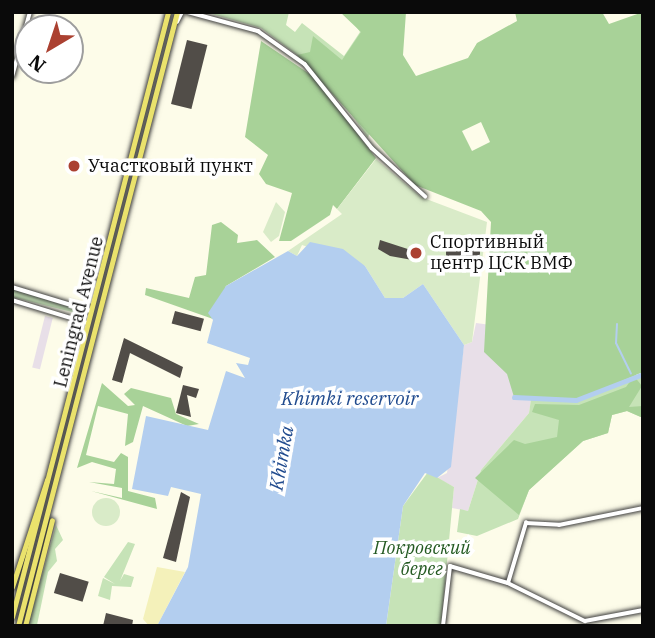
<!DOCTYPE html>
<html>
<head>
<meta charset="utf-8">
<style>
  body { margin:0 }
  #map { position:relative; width:655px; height:638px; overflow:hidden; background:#fdfce9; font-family:"IBM Plex Serif",serif }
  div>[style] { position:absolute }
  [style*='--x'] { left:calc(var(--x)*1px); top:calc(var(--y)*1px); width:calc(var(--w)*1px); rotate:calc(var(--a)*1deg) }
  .industrial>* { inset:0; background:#e8dfe8; transform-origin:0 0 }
  .green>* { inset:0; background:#c6e3b7 }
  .forest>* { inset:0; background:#a8d298 }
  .sand>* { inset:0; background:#f4f1ba }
  .pitch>* { inset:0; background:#d9ebc8 }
  .round { border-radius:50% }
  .water>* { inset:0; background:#b3ceef }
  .stream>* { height:2px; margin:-1px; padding:0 1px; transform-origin:1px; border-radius:1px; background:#b3ceef }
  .river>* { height:5px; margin:-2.5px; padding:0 2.5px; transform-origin:2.5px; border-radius:2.5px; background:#b3ceef }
  .building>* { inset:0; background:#514d48; transform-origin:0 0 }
  .roads { filter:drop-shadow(0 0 2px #3d3d3d) drop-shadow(0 0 2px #3d3d3d) }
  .minor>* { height:3.5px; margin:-1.75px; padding:0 1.75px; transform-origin:1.75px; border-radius:1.75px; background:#fff }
  .major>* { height:5px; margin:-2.5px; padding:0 2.5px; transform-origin:2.5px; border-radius:2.5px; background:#eae26c }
  .dots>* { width:19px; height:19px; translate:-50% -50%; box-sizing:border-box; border:4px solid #fff; border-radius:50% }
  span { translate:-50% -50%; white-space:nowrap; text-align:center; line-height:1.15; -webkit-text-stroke:7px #fff; paint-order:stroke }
  .poi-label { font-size:18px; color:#0a0a0a }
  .left { translate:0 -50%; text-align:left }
  .street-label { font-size:18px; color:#0a0a0a }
  .park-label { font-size:18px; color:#245a22; font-style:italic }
  .water-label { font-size:19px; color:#214b8e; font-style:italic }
  .frame { position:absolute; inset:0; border:14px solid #0a0a0a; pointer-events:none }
  .north { position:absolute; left:14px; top:14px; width:70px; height:70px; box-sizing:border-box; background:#fff; border:2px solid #9d9d9d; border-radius:50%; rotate:219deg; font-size:19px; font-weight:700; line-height:28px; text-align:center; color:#0a0a0a }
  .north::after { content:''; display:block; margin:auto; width:24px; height:32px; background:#ab4131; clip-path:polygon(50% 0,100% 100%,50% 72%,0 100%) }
</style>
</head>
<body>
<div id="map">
  <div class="industrial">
    <div style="left:45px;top:316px;width:8px;height:53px;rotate:14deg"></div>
    <div style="clip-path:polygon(476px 323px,530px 330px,533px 387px,529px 413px,481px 470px,468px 511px,452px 508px,454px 487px,437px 478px,447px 473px,464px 345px,472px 342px)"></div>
  </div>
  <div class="green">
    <div style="clip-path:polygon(205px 12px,289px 12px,286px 25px,295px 32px,302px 23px,344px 56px,360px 32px,346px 12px,406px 12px,368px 138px,325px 78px,297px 55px,261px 28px)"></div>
    <div style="clip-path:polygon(12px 289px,85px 312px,88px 316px,12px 297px)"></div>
    <div style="clip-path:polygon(631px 374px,643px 377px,643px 418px,627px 411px,612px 415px,608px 433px,583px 441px,529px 490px,518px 519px,477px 536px,457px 532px,460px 509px,468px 511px,481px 470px,529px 413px,531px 399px,576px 400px)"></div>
    <div style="clip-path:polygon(428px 472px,454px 487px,441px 626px,386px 626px,403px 506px)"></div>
    <div style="clip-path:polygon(56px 525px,63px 540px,55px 549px,57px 561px,48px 572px,37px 625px,28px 626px)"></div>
    <div style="clip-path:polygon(128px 542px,135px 544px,120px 581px,124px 574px,134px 577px,131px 587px,112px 586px,110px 600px,98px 596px,103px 578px,115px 584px,104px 577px)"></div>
  </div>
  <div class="forest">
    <div style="clip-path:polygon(evenodd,340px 12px,406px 12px,403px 55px,416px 76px,468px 58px,477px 43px,517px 21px,515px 12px,602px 12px,609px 24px,643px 12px,643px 372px,576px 400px,514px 397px,507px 374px,484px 352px,491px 222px,481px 211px,415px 185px,297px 55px,310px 52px,313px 36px,342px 60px,361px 32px,340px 12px,481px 122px,490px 142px,472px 151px,462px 131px,481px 122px)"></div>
    <div style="clip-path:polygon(261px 41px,314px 77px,376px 158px,337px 209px,333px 205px,330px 215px,291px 241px,279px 241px,292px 193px,266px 184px,259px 174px,268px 155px,245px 137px)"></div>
    <div style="clip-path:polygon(221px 222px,238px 235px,237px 243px,257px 240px,275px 257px,226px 286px,213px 319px,145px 295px,146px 288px,189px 298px,195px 277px,206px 275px,212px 225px)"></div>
    <div style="clip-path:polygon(634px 376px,642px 386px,629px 407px,643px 406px,643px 418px,627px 411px,612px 415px,608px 433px,583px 441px,529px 490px,519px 515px,475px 478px,514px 440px,525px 444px,557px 437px,559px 420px,532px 412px,535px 404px,579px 405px,626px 387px)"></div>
    <div style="clip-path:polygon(102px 383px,128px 406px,135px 405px,124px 394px,131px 388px,171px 398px,176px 414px,199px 424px,187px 426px,143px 406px,133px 442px,125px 446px,128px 414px,98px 406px,86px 455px,114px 462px,121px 453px,128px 457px,128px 491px,155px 498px,157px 509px,91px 491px,122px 498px,122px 488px,89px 482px,114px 484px,116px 469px,92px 462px,77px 468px)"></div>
  </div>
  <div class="sand">
    <div style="clip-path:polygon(157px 567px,185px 572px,157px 626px,149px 626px,143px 619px)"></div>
  </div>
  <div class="pitch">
    <div style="clip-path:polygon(376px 159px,421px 197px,487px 222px,472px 342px,464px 345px,423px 284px,403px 298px,385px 298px,365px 266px,302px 245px,297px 256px,288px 251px,342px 214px,337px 209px)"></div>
    <div style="clip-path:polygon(276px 202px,285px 212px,279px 236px,271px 242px,263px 232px)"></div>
    <div class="round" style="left:92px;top:498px;width:28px;height:28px"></div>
  </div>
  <div class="water">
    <div style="clip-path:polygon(310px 242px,343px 249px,365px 266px,385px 298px,403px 298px,423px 284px,464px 345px,451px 467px,437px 478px,425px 473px,403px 506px,386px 626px,157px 626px,188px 567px,201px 494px,171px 487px,168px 496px,132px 489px,146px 416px,208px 430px,226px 371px,245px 378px,236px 363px,248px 365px,250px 358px,207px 343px,213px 320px,208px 313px,226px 286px,288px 251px,297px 256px)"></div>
  </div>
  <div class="stream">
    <div style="--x:617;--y:324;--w:19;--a:93"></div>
    <div style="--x:616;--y:343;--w:34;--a:64"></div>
  </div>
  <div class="river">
    <div style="--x:514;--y:397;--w:62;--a:2.8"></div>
    <div style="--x:576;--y:400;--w:72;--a:-21.2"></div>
  </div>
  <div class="building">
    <div style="left:187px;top:40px;width:21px;height:66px;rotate:14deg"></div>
    <div class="round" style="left:446px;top:236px;width:34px;height:34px"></div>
    <div style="clip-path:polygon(380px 240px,420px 253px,418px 261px,390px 256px,378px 249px)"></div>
    <div style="left:175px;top:311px;width:30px;height:13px;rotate:15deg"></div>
    <div style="clip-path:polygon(124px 338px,183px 367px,180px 378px,130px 353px,122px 383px,112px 380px)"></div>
    <div style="clip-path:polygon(183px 385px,199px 389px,196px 398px,187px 395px,191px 417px,176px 413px)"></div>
    <div style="clip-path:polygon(181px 492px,190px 497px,176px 562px,163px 558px)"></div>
    <div style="left:60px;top:573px;width:30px;height:21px;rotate:17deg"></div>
    <div style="clip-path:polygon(106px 613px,133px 620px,132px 626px,103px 626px)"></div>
  </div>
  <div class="roads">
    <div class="minor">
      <div style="--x:188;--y:12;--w:73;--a:15.2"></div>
      <div style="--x:258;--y:31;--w:57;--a:35.1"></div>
      <div style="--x:305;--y:64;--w:107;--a:51.4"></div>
      <div style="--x:372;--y:148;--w:72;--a:42.2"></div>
      <div style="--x:177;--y:22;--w:11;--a:-63"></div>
      <div style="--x:12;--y:77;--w:67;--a:-74.5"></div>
      <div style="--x:12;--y:287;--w:83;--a:16.9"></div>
      <div style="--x:12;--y:300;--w:78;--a:17"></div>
      <div style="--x:508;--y:583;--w:63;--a:-73.3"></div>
      <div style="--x:526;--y:523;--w:33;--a:3"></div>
      <div style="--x:559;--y:525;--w:86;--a:-11.4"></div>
      <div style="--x:443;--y:626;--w:60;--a:-83.3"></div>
      <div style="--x:450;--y:566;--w:60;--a:16.3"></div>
      <div style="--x:508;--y:583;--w:86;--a:26.3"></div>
      <div style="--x:585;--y:621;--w:59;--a:-10.7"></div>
    </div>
    <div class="major">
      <div style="--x:12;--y:587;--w:113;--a:-71.9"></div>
      <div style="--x:12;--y:617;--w:625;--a:-75.54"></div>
      <div style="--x:18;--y:626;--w:634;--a:-75.48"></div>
      <div style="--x:25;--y:626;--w:109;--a:-75.7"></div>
    </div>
  </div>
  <div class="dots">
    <div style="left:74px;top:166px;background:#ab4131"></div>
    <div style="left:416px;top:253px;background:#ab4131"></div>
  </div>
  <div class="poi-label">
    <span class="left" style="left:88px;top:166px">Участковый пункт</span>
    <span class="left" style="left:430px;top:253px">Спортивный<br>центр ЦСК ВМФ</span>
  </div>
  <div class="street-label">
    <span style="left:79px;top:312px;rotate:-76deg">Leningrad Avenue</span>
  </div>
  <div class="park-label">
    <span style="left:422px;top:559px">Покровский<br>берег</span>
  </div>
  <div class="water-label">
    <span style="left:350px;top:399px">Khimki reservoir</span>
    <span style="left:282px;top:458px;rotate:-80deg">Khimka</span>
  </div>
  <div class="frame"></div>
  <div class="north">N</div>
</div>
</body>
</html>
